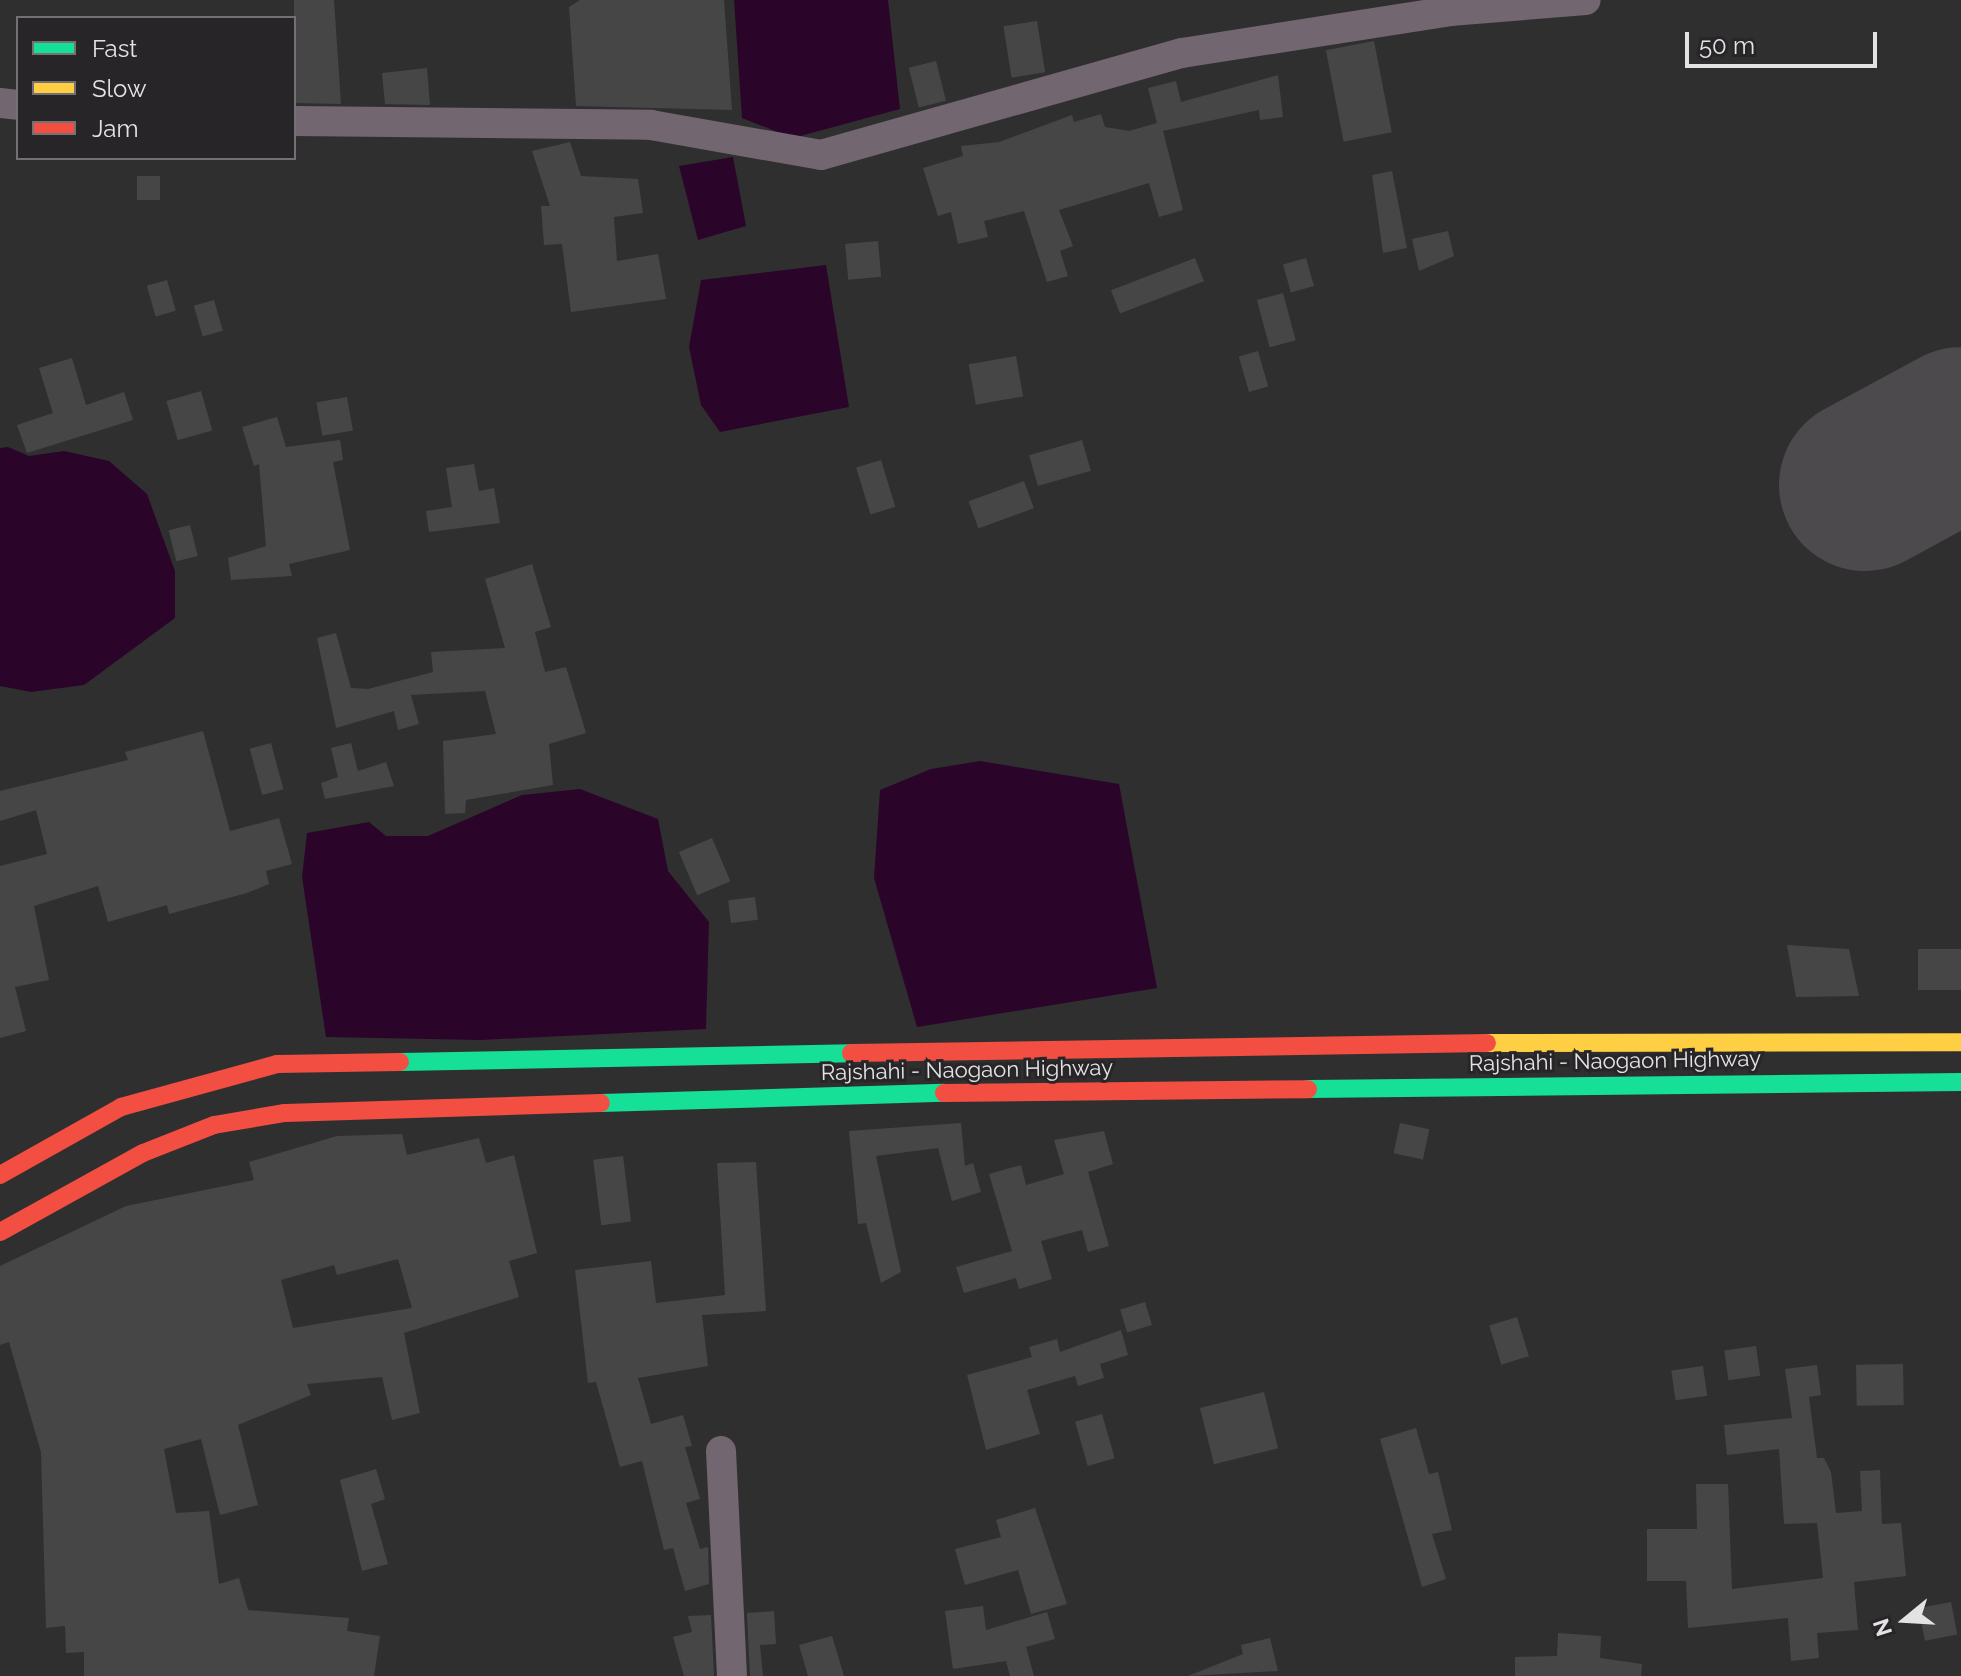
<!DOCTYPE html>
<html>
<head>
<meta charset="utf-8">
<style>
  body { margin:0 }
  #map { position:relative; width:1961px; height:1676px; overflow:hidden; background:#302f30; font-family:Raleway,sans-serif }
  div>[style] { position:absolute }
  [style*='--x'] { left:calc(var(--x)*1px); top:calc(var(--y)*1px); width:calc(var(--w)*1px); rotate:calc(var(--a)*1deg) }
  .water>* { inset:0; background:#2b042a }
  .runway>* { height:172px; margin:-86px; padding:0 86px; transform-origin:86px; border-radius:86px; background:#4d4a4d }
  .building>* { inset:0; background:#474647; transform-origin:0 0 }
  .street>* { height:30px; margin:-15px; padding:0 15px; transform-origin:15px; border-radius:15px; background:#726671 }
  .fast>* { height:18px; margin:-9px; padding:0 9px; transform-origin:9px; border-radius:9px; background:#16e098 }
  .slow>* { height:18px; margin:-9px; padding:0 9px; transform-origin:9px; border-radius:9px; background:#ffcf43 }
  .jam>* { height:18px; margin:-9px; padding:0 9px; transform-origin:9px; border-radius:9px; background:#f24e42 }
  span { translate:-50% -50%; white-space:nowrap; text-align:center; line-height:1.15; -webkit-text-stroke:6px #272527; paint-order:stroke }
  .street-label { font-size:22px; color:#e4e3e4 }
  .legend { position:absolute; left:16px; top:16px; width:280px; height:144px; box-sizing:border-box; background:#272527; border:2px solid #737173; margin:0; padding:10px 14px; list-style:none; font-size:24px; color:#e4e3e4 }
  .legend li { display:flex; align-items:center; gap:16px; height:40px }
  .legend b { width:40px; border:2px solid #737173 }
  .north { position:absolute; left:1865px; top:1580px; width:80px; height:80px; -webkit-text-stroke:6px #272527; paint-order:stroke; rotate:252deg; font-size:22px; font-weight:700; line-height:32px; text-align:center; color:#e4e3e4 }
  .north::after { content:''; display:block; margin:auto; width:28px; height:36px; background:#e4e3e4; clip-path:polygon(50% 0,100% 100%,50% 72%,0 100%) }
  .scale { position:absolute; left:1685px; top:32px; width:192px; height:36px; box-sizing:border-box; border:4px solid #e4e3e4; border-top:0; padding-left:10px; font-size:24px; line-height:28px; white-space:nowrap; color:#e4e3e4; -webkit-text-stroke:6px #272527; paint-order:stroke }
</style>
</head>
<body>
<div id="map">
  <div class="water">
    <div style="clip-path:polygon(734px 0,888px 0,900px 109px,793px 138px,742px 118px)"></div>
    <div style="clip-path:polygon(733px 157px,746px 226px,698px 240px,679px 166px)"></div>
    <div style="clip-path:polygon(826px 265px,849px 407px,720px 432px,701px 405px,689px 347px,701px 280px)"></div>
    <div style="clip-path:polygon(8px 447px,29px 456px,64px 451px,109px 461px,147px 494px,175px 571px,175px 618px,84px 685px,31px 692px,0 686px,0 448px)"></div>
    <div style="clip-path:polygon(980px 761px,1119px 784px,1157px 988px,917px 1027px,874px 878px,880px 790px,931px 769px)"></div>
    <div style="clip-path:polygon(580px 789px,658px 819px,668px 871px,709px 922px,706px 1029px,481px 1040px,326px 1037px,302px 877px,307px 833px,369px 822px,386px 836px,428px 836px,522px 795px)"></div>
  </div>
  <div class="runway">
    <div style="--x:1865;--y:485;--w:109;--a:-28.4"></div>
  </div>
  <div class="building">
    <div style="clip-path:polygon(294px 0,334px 0,341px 104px,294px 103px)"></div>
    <div style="clip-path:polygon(580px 0,724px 0,732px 110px,576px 106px,569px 7px)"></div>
    <div style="left:1037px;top:21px;width:52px;height:34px;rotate:81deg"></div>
    <div style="left:1374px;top:41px;width:93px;height:49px;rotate:79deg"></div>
    <div style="left:936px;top:61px;width:41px;height:28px;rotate:76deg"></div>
    <div style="clip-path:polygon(427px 68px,430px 105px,385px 104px,382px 73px)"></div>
    <div style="clip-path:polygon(1278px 75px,1283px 117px,1260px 120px,1259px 110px,1163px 131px,1183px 210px,1159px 217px,1149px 183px,1059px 210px,1073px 246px,1060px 251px,1068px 276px,1047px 282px,1024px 211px,984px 221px,988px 237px,958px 244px,951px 212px,938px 216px,923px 168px,963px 156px,961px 146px,999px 142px,1072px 115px,1074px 122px,1101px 114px,1105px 127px,1129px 131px,1157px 123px,1148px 88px,1176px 81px,1181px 102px)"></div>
    <div style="clip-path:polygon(570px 142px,581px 176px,638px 179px,643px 213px,614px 217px,617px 261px,658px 254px,666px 299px,571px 312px,562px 244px,544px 245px,541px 206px,550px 206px,532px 151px)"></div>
    <div style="clip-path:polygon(1392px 171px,1407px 248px,1383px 253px,1372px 175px)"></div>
    <div style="left:160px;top:176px;width:24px;height:23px;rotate:90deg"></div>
    <div style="clip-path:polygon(1448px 231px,1454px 256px,1419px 271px,1412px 239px)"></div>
    <div style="left:878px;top:241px;width:36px;height:33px;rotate:85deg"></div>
    <div style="left:1195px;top:258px;width:25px;height:90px;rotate:69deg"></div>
    <div style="left:1306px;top:258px;width:29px;height:24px;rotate:74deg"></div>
    <div style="left:167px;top:280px;width:32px;height:21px;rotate:74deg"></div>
    <div style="left:1283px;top:293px;width:49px;height:27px;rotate:75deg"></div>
    <div style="left:214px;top:300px;width:32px;height:21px;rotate:74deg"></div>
    <div style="left:1258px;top:351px;width:37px;height:20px;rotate:74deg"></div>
    <div style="left:1016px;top:356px;width:41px;height:48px;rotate:80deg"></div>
    <div style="clip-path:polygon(72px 358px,86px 405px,124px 392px,133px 420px,27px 453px,17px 425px,53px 413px,39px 368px)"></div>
    <div style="left:201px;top:391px;width:41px;height:36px;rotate:74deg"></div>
    <div style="left:347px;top:397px;width:34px;height:31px;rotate:80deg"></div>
    <div style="clip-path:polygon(277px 417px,286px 447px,340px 440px,343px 460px,333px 462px,350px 550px,289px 564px,292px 576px,231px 580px,228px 558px,266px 546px,259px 464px,254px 466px,242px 427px)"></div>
    <div style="left:1082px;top:440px;width:32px;height:55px;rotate:74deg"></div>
    <div style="left:881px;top:460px;width:49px;height:26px;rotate:73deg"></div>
    <div style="clip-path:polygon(474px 464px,479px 491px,494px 488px,500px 523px,429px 532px,426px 511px,452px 507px,446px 468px)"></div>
    <div style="left:1024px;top:481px;width:29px;height:59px;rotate:70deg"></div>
    <div style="left:190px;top:525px;width:32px;height:22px;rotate:76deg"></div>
    <div style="clip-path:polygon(532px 564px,551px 627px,535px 632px,545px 672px,566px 667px,586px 733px,549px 744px,553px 785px,466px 800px,465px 813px,445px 814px,443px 741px,496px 734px,485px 691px,411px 695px,419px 724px,398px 730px,394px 711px,336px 728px,317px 638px,336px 633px,351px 688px,368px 689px,433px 672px,431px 652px,505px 648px,485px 579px)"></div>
    <div style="clip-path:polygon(203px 731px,230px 831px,279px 818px,292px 864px,266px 871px,269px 884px,247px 893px,169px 914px,167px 905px,108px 922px,98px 886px,34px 906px,49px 980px,15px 987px,26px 1031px,0 1038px,0 866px,47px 854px,36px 810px,0 821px,0 791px,128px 760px,125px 752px)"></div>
    <div style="left:271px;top:743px;width:48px;height:22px;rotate:75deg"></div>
    <div style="clip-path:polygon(351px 743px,358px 771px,386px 762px,394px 786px,325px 799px,321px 783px,338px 777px,331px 748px)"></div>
    <div style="left:712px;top:838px;width:47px;height:36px;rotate:67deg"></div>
    <div style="left:755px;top:897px;width:23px;height:27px;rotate:83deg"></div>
    <div style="clip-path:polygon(1787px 945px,1849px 949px,1859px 996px,1796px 997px)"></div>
    <div style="left:1918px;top:949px;width:43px;height:41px"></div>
    <div style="clip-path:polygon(961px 1123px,965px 1166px,973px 1163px,981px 1192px,952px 1201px,938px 1148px,876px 1156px,901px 1272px,881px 1283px,866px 1223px,858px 1224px,849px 1131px)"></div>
    <div style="left:1400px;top:1123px;width:30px;height:31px;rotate:12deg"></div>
    <div style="clip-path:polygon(1104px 1131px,1113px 1164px,1088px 1172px,1109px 1246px,1088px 1252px,1082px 1230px,1041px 1241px,1052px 1279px,1019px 1289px,1016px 1278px,964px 1293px,956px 1267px,1012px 1251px,989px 1174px,1021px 1165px,1026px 1185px,1064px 1174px,1054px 1140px)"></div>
    <div style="clip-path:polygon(evenodd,402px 1134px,407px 1155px,479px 1138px,486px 1163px,514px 1155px,537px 1253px,509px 1261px,519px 1297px,404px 1333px,420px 1413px,392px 1420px,382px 1377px,307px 1384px,311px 1395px,238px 1425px,258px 1505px,220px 1515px,201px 1439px,164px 1449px,176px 1513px,209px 1511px,219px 1584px,239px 1578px,248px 1610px,349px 1618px,347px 1631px,380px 1636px,374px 1676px,84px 1676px,84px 1652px,66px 1653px,65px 1626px,46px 1628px,41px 1452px,9px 1342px,0 1345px,0 1266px,126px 1206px,254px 1180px,249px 1162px,337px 1136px,402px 1134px,398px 1259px,412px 1308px,293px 1328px,281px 1280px,334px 1265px,337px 1275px,398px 1259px)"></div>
    <div style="left:623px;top:1156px;width:66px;height:30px;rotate:83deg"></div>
    <div style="clip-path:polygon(756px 1162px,766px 1311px,702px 1315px,708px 1366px,638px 1378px,651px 1424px,683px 1415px,692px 1446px,685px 1447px,700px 1499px,686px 1503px,700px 1549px,708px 1547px,709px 1584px,685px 1591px,673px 1548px,664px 1550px,642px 1461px,620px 1467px,596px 1382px,588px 1383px,575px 1270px,651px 1261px,656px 1303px,725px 1295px,717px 1163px)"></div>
    <div style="left:1145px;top:1302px;width:24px;height:26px;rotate:73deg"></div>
    <div style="left:1517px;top:1317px;width:41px;height:29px;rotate:73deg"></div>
    <div style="clip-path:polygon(1121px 1330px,1128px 1355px,1100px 1364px,1104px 1378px,1078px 1386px,1075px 1376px,1027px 1390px,1040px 1434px,986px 1450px,967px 1375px,1032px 1357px,1029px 1347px,1057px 1339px,1060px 1352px)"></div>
    <div style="left:1756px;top:1346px;width:30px;height:32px;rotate:82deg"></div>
    <div style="left:1903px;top:1364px;width:41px;height:47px;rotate:89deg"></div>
    <div style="clip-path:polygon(1817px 1365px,1821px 1395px,1809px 1397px,1817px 1458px,1824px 1458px,1831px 1472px,1836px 1513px,1862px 1511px,1860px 1471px,1880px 1470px,1882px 1524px,1901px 1523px,1906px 1576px,1854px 1582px,1858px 1630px,1817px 1633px,1819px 1658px,1791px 1661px,1788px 1618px,1688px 1628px,1686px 1581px,1647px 1581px,1647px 1529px,1697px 1529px,1696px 1484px,1728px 1484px,1732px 1589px,1823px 1578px,1817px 1523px,1784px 1524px,1779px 1449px,1727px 1455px,1724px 1425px,1792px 1418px,1785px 1369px)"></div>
    <div style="left:1703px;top:1366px;width:30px;height:32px;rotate:82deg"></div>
    <div style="left:1264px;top:1392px;width:58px;height:66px;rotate:76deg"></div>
    <div style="left:1102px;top:1414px;width:46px;height:28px;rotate:74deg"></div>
    <div style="clip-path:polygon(1416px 1428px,1429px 1474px,1438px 1472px,1452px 1530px,1432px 1534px,1446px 1579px,1422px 1587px,1380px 1439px)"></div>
    <div style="clip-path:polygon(376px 1469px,385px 1499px,371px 1504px,388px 1564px,362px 1571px,340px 1480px)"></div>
    <div style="clip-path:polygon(1035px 1508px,1067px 1604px,1031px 1614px,1018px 1570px,965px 1585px,955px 1549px,1001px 1537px,996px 1520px)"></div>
    <div style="left:1951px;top:1602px;width:33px;height:33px;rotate:79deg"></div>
    <div style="clip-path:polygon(983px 1606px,986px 1630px,1047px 1612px,1055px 1639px,1026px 1647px,1034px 1676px,1010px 1676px,1006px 1661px,953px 1669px,945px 1611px)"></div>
    <div style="clip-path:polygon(774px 1611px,776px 1644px,760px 1645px,763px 1676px,750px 1676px,747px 1613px)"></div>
    <div style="clip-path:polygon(711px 1615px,714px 1676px,684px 1676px,673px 1637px,692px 1632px,688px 1616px)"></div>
    <div style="clip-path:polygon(1558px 1633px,1601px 1636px,1600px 1658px,1642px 1664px,1641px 1676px,1515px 1676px,1515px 1657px,1557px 1656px)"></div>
    <div style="clip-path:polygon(832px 1636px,844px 1676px,808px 1676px,799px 1645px)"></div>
    <div style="clip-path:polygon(1270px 1638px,1278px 1671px,1188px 1676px,1243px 1654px,1241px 1645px)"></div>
  </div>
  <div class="street">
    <div style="--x:0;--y:103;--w:18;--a:6"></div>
    <div style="--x:294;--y:121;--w:357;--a:0.6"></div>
    <div style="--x:651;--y:125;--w:173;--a:10"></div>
    <div style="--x:821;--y:155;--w:375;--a:-15.8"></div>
    <div style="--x:1182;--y:53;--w:271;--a:-8.9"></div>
    <div style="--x:1450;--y:11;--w:136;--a:-4.6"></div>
    <div style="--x:721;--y:1451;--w:225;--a:87.2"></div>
  </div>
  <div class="fast">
    <div style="--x:400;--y:1062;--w:451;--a:-1.1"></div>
    <div style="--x:1308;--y:1089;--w:653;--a:-0.61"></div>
    <div style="--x:601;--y:1103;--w:343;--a:-1.7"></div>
  </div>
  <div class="slow">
    <div style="--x:1487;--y:1043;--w:474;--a:-0.1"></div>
  </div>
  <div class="jam">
    <div style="--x:851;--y:1053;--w:636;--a:-0.9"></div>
    <div style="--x:944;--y:1093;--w:364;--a:-0.6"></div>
    <div style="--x:0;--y:1175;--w:139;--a:-29.3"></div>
    <div style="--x:121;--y:1107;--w:162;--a:-15.4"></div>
    <div style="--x:277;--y:1064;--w:123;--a:-0.9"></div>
    <div style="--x:0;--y:1232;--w:163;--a:-28.9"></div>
    <div style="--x:143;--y:1153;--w:76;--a:-21.5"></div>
    <div style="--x:214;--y:1125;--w:72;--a:-9.6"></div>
    <div style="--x:285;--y:1113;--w:316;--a:-1.8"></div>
  </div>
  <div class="street-label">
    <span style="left:1615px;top:1061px;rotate:-1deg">Rajshahi - Naogaon Highway</span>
    <span style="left:967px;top:1070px;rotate:-1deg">Rajshahi - Naogaon Highway</span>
  </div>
  <ul class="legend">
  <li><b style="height:10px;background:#16e098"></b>Fast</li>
  <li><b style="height:10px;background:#ffcf43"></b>Slow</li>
  <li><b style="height:10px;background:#f24e42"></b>Jam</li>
  </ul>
  <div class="north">N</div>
  <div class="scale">50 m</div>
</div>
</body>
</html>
